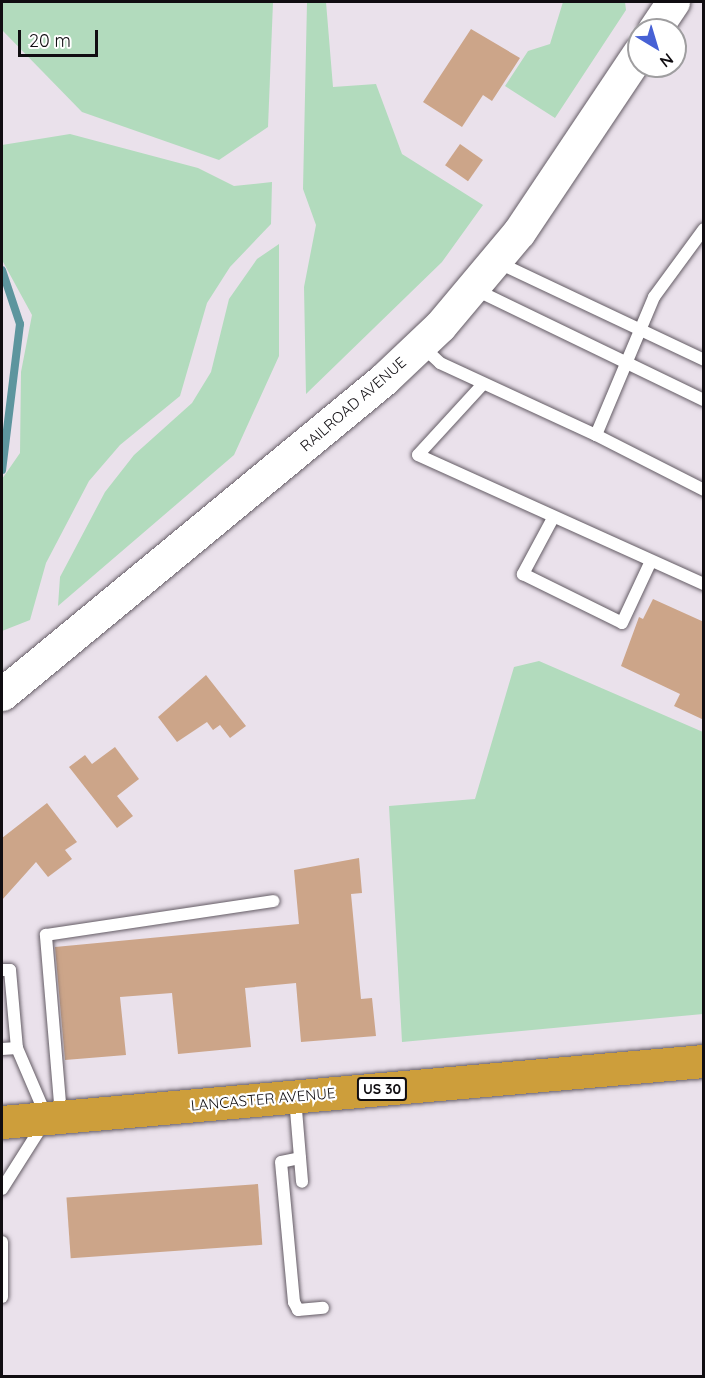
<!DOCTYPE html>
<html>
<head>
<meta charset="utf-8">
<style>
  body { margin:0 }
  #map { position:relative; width:705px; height:1378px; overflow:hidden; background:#eae1eb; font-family:Quicksand,sans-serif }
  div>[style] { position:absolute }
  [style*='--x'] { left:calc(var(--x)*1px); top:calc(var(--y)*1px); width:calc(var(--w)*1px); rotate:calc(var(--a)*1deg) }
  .green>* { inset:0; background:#b2dbbd }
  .stream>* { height:8px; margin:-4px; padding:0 4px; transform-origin:4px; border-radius:4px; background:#5d959e }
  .building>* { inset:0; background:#cca589; transform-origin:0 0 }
  .roads { filter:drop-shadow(0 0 2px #645c65) drop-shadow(0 0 2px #645c65) }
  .lane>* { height:12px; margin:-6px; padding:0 6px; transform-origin:6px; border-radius:6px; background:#fff }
  .secondary>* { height:33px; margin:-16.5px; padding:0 16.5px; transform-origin:16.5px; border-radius:16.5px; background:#fff }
  .highway>* { height:33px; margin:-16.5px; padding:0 16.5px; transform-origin:16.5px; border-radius:16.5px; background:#cd9e3b }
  span { translate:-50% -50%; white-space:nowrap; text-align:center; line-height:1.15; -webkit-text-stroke:4.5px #fff; paint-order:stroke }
  .shield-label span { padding:2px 4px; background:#fff; border:2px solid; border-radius:4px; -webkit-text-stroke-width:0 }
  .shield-label { font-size:14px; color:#100d11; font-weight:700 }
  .street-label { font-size:15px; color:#100d11 }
  .frame { position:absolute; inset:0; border:3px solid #100d11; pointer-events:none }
  .north { position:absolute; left:627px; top:18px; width:60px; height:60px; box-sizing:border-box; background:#fff; border:2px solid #9f9ea0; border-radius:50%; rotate:142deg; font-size:16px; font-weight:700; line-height:24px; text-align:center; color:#100d11 }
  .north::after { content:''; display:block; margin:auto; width:21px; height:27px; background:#4761d5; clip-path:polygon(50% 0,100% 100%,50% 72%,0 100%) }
  .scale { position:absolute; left:18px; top:30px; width:80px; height:27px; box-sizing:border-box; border:3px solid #100d11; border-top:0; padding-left:8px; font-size:18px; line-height:21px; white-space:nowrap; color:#100d11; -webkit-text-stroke:4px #fff; paint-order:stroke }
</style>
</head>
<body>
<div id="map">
  <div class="green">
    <div style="clip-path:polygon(2px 2px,273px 2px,268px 127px,219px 160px,82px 112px,2px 30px)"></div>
    <div style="clip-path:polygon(307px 2px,326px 2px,333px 87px,376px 84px,402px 154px,483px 205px,442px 262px,306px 394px,304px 287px,316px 225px,303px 189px)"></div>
    <div style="clip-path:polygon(563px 2px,625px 2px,626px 10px,555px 118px,505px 86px,528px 51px,550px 44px)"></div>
    <div style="clip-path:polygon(70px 134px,198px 168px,234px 186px,272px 182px,271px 224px,230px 267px,207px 303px,180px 396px,120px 445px,89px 481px,46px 563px,30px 620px,2px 631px,2px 479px,20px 453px,21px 372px,32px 315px,2px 260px,2px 145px)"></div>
    <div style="clip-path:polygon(279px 244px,279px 356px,234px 455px,58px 606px,60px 577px,105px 492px,134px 455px,192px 403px,211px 372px,229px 299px,257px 259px)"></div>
    <div style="clip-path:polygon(539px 661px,703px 732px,703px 1014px,402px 1042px,389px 806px,475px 799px,514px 667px)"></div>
  </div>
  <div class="stream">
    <div style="--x:2;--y:270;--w:57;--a:71.6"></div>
    <div style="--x:20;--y:324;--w:147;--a:97"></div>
  </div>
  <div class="building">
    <div style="clip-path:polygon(471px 29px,520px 58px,492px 101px,483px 95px,462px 127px,423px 102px)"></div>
    <div style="left:460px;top:144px;width:28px;height:26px;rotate:35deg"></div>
    <div style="clip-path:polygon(653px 599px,704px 622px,704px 720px,674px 706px,680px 694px,621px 666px,639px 617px,643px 619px)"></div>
    <div style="clip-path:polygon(206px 675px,246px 726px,230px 738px,220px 725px,213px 730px,207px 722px,177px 742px,158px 717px)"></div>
    <div style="clip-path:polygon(115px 747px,139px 779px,117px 796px,133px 816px,117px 828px,69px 767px,85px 755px,92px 764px)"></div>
    <div style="clip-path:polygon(47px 803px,77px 842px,65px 850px,72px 859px,48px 877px,36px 862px,2px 900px,2px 838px)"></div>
    <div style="clip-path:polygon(359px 858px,362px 893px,351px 894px,361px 999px,372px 998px,376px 1036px,301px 1042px,296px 983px,245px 988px,251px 1047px,178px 1054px,172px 993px,120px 997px,126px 1055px,65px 1060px,55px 947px,299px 924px,294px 870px)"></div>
    <div style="left:258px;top:1184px;width:61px;height:192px;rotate:86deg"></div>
  </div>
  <div class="roads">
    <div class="lane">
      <div style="--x:497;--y:262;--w:229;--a:25.3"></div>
      <div style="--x:474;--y:289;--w:255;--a:25.8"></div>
      <div style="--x:422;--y:346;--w:25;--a:43"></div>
      <div style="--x:440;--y:363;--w:172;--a:24.8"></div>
      <div style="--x:596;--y:435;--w:150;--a:-67.2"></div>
      <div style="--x:654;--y:297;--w:84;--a:-53.7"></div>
      <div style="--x:483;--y:384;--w:96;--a:132.5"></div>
      <div style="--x:418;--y:455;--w:314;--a:24.3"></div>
      <div style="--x:596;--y:435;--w:121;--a:27"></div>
      <div style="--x:553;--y:518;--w:64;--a:118.2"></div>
      <div style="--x:523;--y:574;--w:110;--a:26.3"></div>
      <div style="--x:622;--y:623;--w:66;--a:-65"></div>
      <div style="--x:2;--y:970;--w:8;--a:0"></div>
      <div style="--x:10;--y:970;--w:78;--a:84.9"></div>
      <div style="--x:17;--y:1048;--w:76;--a:66.8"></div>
      <div style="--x:47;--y:1118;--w:84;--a:122.4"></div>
      <div style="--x:2;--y:1049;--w:15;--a:-4"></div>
      <div style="--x:295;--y:1098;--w:84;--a:85.2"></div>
      <div style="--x:61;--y:1115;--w:181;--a:-94.8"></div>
      <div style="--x:46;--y:935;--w:230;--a:-8.5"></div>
      <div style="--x:300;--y:1158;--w:19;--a:168"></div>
      <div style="--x:281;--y:1162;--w:141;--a:84.7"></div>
      <div style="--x:294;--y:1302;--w:9;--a:63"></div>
      <div style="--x:298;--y:1310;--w:25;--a:-5"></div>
      <div style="--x:2;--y:1242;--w:55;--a:90"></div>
    </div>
    <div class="secondary">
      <div style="--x:654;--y:30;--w:34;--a:-56"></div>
      <div style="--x:2;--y:694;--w:495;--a:-39.5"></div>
      <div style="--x:384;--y:379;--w:77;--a:-43.4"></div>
      <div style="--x:440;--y:326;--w:123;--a:-50"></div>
      <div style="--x:519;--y:232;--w:216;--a:-56.2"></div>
    </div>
    <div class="highway">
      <div style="--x:2;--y:1122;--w:705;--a:-4.97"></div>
    </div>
  </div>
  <div class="shield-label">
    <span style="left:382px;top:1089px">US 30</span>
  </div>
  <div class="street-label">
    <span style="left:353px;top:404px;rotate:-41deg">RAILROAD AVENUE</span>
    <span style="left:263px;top:1099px;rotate:-5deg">LANCASTER AVENUE</span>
  </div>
  <div class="frame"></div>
  <div class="north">N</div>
  <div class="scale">20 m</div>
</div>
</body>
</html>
